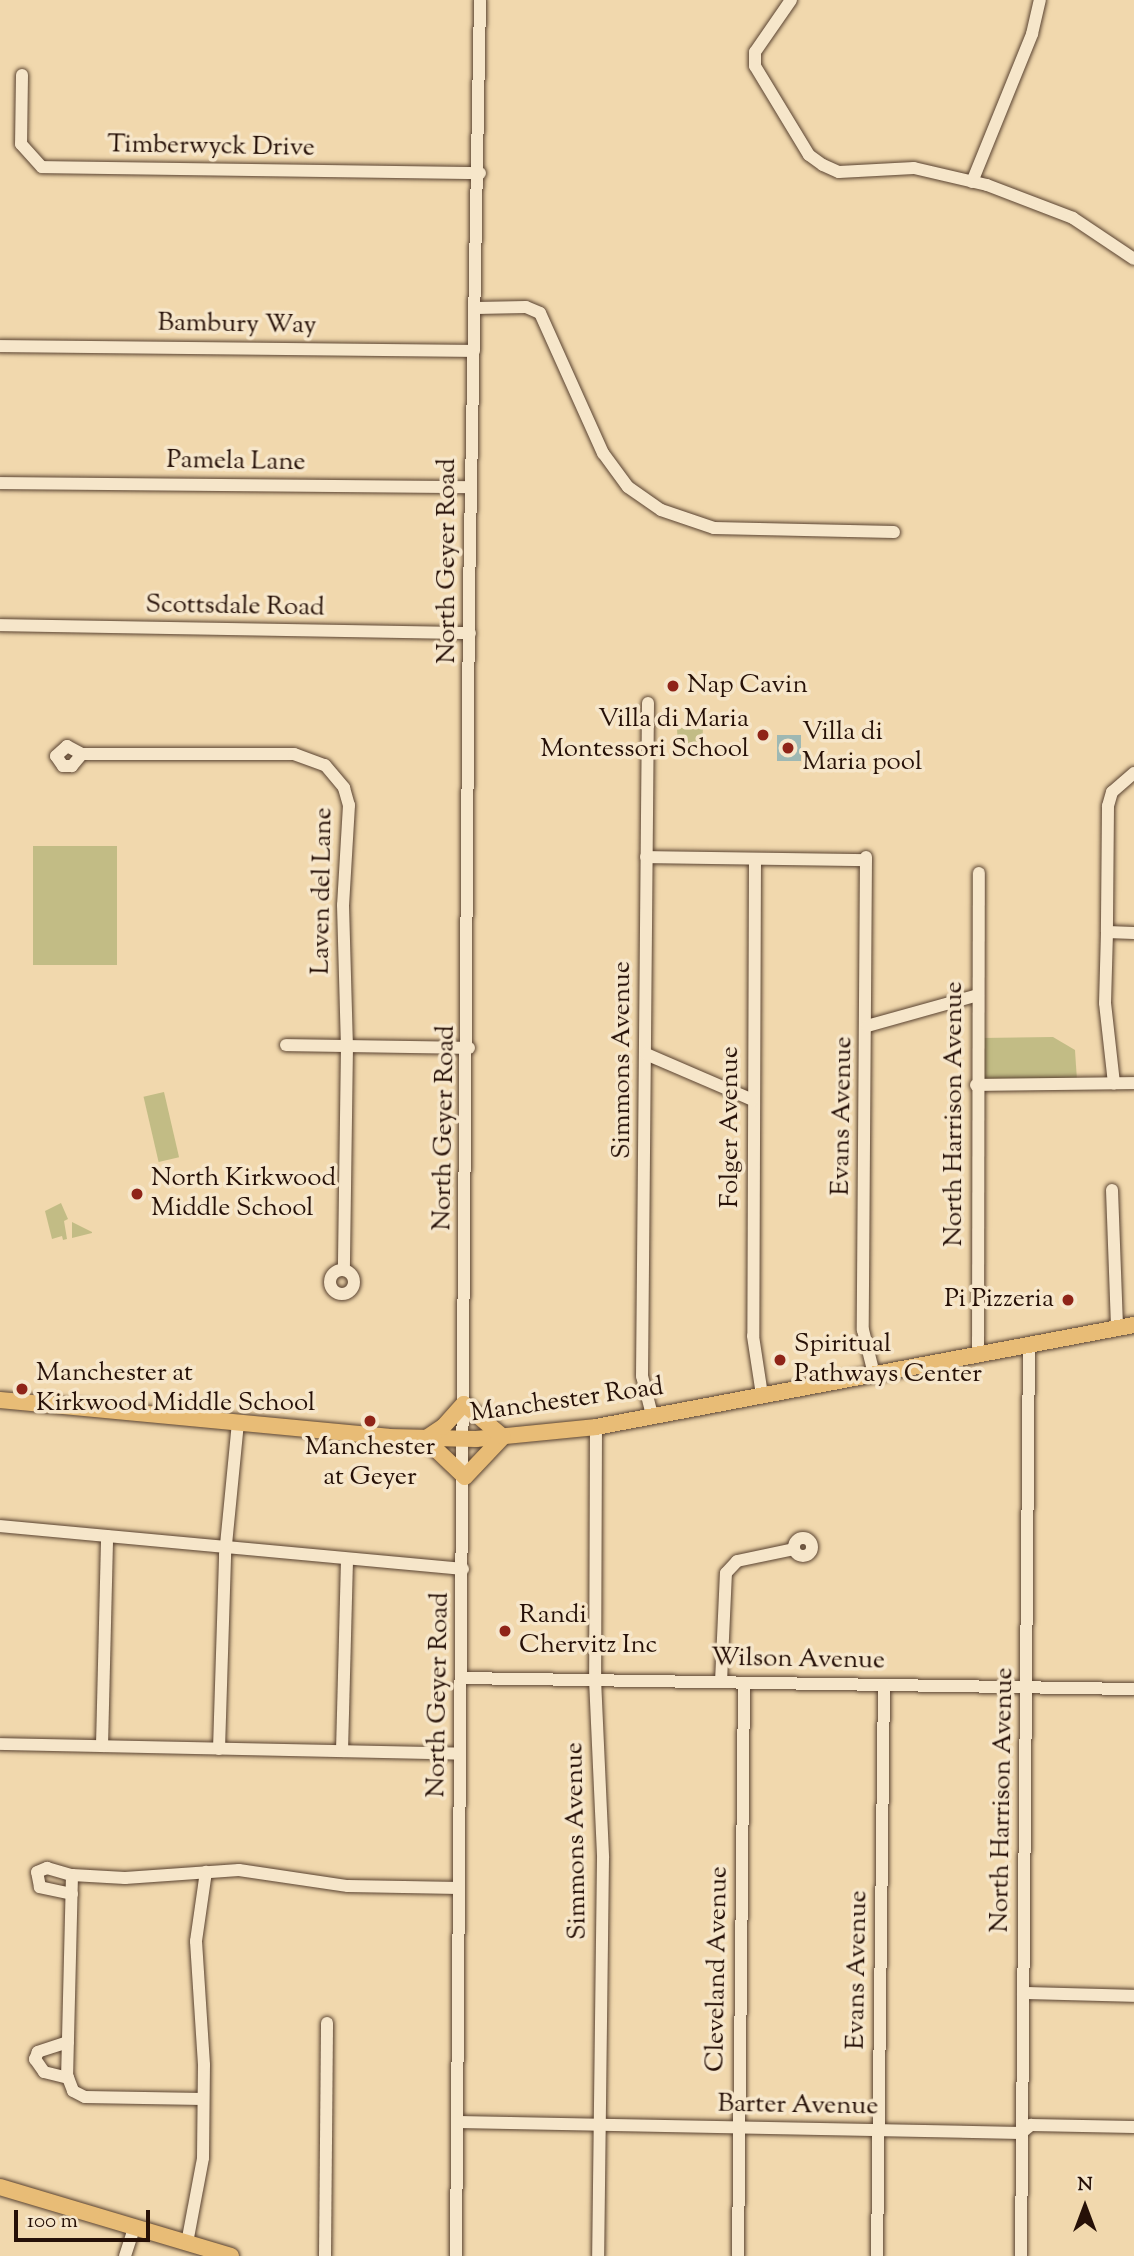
<!DOCTYPE html>
<html>
<head>
<meta charset="utf-8">
<style>
  body { margin:0 }
  #map { position:relative; width:1134px; height:2256px; overflow:hidden; background:#f1d8ad; font-family:"Sorts Mill Goudy",serif }
  div>[style] { position:absolute }
  [style*='--x'] { left:calc(var(--x)*1px); top:calc(var(--y)*1px); width:calc(var(--w)*1px); rotate:calc(var(--a)*1deg) }
  .green>* { inset:0; background:#c2bc85; transform-origin:0 0 }
  .water>* { inset:0; background:#9eb8b3; transform-origin:0 0 }
  .roads { filter:drop-shadow(0 0 2px #594230) drop-shadow(0 0 2px #594230) }
  .minor>* { height:12px; margin:-6px; padding:0 6px; transform-origin:6px; border-radius:6px; background:#f6e6ca }
  .minor>.ring { margin:-6px; padding:0; box-sizing:content-box; background:none; border:12px solid #f6e6ca; border-radius:50% }
  .major>* { height:16px; margin:-8px; padding:0 8px; transform-origin:8px; border-radius:8px; background:#e8bc76 }
  .dots>* { width:19px; height:19px; translate:-50% -50%; box-sizing:border-box; border:4px solid #f6e6ca; border-radius:50% }
  span { translate:-50% -50%; white-space:nowrap; text-align:center; line-height:1.15; -webkit-text-stroke:7px #f6e6ca; paint-order:stroke }
  .street-label { font-size:26px; color:#261007 }
  .poi-label { font-size:26px; color:#261007 }
  .left { translate:0 -50%; text-align:left }
  .right { translate:-100% -50%; text-align:right }
  .north { position:absolute; left:1050px; top:2172px; width:70px; height:70px; -webkit-text-stroke:5px #f6e6ca; paint-order:stroke; rotate:0deg; font-size:19px; font-weight:700; line-height:28px; text-align:center; color:#261007 }
  .north::after { content:''; display:block; margin:auto; width:24px; height:32px; background:#261007; clip-path:polygon(50% 0,100% 100%,50% 72%,0 100%) }
  .scale { position:absolute; left:14px; top:2210px; width:136px; height:32px; box-sizing:border-box; border:4px solid #261007; border-top:0; padding-left:9px; font-size:21px; line-height:24px; white-space:nowrap; color:#261007; -webkit-text-stroke:5px #f6e6ca; paint-order:stroke }
</style>
</head>
<body>
<div id="map">
  <div class="green">
    <div style="clip-path:polygon(703px 727px,702px 750px,678px 748px,677px 728px)"></div>
    <div style="left:33px;top:846px;width:84px;height:119px"></div>
    <div style="clip-path:polygon(1053px 1037px,1075px 1050px,1077px 1081px,979px 1082px,980px 1038px)"></div>
    <div style="left:164px;top:1092px;width:67px;height:21px;rotate:77deg"></div>
    <div style="clip-path:polygon(61px 1203px,68px 1219px,64px 1221px,67px 1239px,63px 1240px,62px 1236px,52px 1239px,45px 1211px)"></div>
    <div style="clip-path:polygon(72px 1222px,92px 1232px,92px 1233px,72px 1238px)"></div>
  </div>
  <div class="water">
    <div style="left:777px;top:735px;width:24px;height:26px"></div>
  </div>
  <div class="roads">
    <div class="minor">
      <div style="--x:791;--y:0;--w:63;--a:124.7"></div>
      <div style="--x:755;--y:52;--w:14;--a:90"></div>
      <div style="--x:755;--y:66;--w:104;--a:58.8"></div>
      <div style="--x:809;--y:155;--w:17;--a:36"></div>
      <div style="--x:823;--y:165;--w:17;--a:24"></div>
      <div style="--x:839;--y:172;--w:75;--a:-3.1"></div>
      <div style="--x:914;--y:168;--w:75;--a:13.1"></div>
      <div style="--x:987;--y:185;--w:92;--a:21"></div>
      <div style="--x:1073;--y:218;--w:73;--a:33.9"></div>
      <div style="--x:22;--y:75;--w:69;--a:90.8"></div>
      <div style="--x:21;--y:144;--w:31;--a:48"></div>
      <div style="--x:42;--y:167;--w:438;--a:0.8"></div>
      <div style="--x:972;--y:182;--w:160;--a:-67.9"></div>
      <div style="--x:1032;--y:34;--w:35;--a:-77"></div>
      <div style="--x:476;--y:308;--w:50;--a:-1.1"></div>
      <div style="--x:526;--y:307;--w:15;--a:23"></div>
      <div style="--x:540;--y:313;--w:154;--a:65.8"></div>
      <div style="--x:603;--y:453;--w:42;--a:53.7"></div>
      <div style="--x:628;--y:487;--w:40;--a:34.9"></div>
      <div style="--x:661;--y:510;--w:56;--a:18.8"></div>
      <div style="--x:714;--y:528;--w:180;--a:1.3"></div>
      <div style="--x:0;--y:346;--w:474;--a:0.6"></div>
      <div style="--x:0;--y:483;--w:471;--a:0.5"></div>
      <div style="--x:0;--y:625;--w:470;--a:1"></div>
      <div style="--x:648;--y:703;--w:673;--a:90.51"></div>
      <div style="--x:642;--y:1376;--w:40;--a:75.6"></div>
      <div style="--x:82;--y:754;--w:16;--a:130"></div>
      <div style="--x:72;--y:766;--w:9;--a:180"></div>
      <div style="--x:63;--y:766;--w:12;--a:-125"></div>
      <div style="--x:56;--y:756;--w:15;--a:-42"></div>
      <div style="--x:67;--y:746;--w:17;--a:28"></div>
      <div style="--x:82;--y:754;--w:212;--a:0"></div>
      <div style="--x:294;--y:754;--w:33;--a:20"></div>
      <div style="--x:325;--y:765;--w:30;--a:50"></div>
      <div style="--x:344;--y:788;--w:18;--a:74"></div>
      <div style="--x:349;--y:805;--w:100;--a:93.4"></div>
      <div style="--x:343;--y:905;--w:141;--a:88.4"></div>
      <div style="--x:347;--y:1046;--w:223;--a:90.8"></div>
      <div style="--x:1134;--y:773;--w:29;--a:139"></div>
      <div style="--x:1112;--y:792;--w:15;--a:106"></div>
      <div style="--x:1108;--y:806;--w:126;--a:90.5"></div>
      <div style="--x:1107;--y:932;--w:27;--a:2"></div>
      <div style="--x:646;--y:857;--w:220;--a:0.8"></div>
      <div style="--x:866;--y:857;--w:473;--a:90.4"></div>
      <div style="--x:863;--y:1330;--w:45;--a:76"></div>
      <div style="--x:755;--y:859;--w:477;--a:90.2"></div>
      <div style="--x:753;--y:1336;--w:60;--a:81.3"></div>
      <div style="--x:1107;--y:932;--w:71;--a:91.6"></div>
      <div style="--x:1105;--y:1003;--w:81;--a:83.6"></div>
      <div style="--x:867;--y:1026;--w:115;--a:-15.6"></div>
      <div style="--x:286;--y:1045;--w:183;--a:0.9"></div>
      <div style="--x:646;--y:1054;--w:116;--a:23.3"></div>
      <div style="--x:976;--y:1085;--w:158;--a:-0.7"></div>
      <div style="--x:1112;--y:1190;--w:138;--a:87.9"></div>
      <div class="ring" style="left:330px;top:1270px;width:12px;height:12px"></div>
      <div style="--x:978;--y:1354;--w:481;--a:-89.9"></div>
      <div style="--x:596;--y:1427;--w:252;--a:90.2"></div>
      <div style="--x:595;--y:1679;--w:179;--a:87.4"></div>
      <div style="--x:603;--y:1858;--w:398;--a:90.7"></div>
      <div style="--x:0;--y:1526;--w:465;--a:5.3"></div>
      <div class="ring" style="left:794px;top:1538px;width:6px;height:6px"></div>
      <div style="--x:461;--y:1678;--w:673;--a:0.94"></div>
      <div style="--x:721;--y:1682;--w:109;--a:-87.4"></div>
      <div style="--x:726;--y:1573;--w:16;--a:-47"></div>
      <div style="--x:737;--y:1561;--w:58;--a:-11.9"></div>
      <div style="--x:0;--y:1744;--w:460;--a:1.2"></div>
      <div style="--x:102;--y:1746;--w:210;--a:-88.6"></div>
      <div style="--x:219;--y:1749;--w:194;--a:-88.2"></div>
      <div style="--x:225;--y:1555;--w:133;--a:-84.4"></div>
      <div style="--x:342;--y:1751;--w:192;--a:-88.5"></div>
      <div style="--x:72;--y:1875;--w:200;--a:91.4"></div>
      <div style="--x:67;--y:2075;--w:17;--a:69"></div>
      <div style="--x:73;--y:2091;--w:13;--a:27"></div>
      <div style="--x:85;--y:2097;--w:118;--a:1"></div>
      <div style="--x:72;--y:1894;--w:33;--a:-168"></div>
      <div style="--x:40;--y:1887;--w:15;--a:-101"></div>
      <div style="--x:37;--y:1872;--w:11;--a:-22"></div>
      <div style="--x:47;--y:1868;--w:26;--a:16"></div>
      <div style="--x:72;--y:1875;--w:53;--a:3.2"></div>
      <div style="--x:125;--y:1878;--w:114;--a:-4"></div>
      <div style="--x:239;--y:1870;--w:110;--a:8.4"></div>
      <div style="--x:348;--y:1886;--w:111;--a:1"></div>
      <div style="--x:1023;--y:1993;--w:111;--a:1.5"></div>
      <div style="--x:68;--y:2042;--w:32;--a:162"></div>
      <div style="--x:38;--y:2052;--w:8;--a:113"></div>
      <div style="--x:35;--y:2059;--w:16;--a:55"></div>
      <div style="--x:44;--y:2072;--w:25;--a:14"></div>
      <div style="--x:458;--y:2122;--w:563;--a:1.12"></div>
      <div style="--x:1021;--y:2133;--w:13;--a:-39"></div>
      <div style="--x:1031;--y:2125;--w:103;--a:1.1"></div>
      <div style="--x:187;--y:2243;--w:86;--a:-79.3"></div>
      <div style="--x:203;--y:2158;--w:93;--a:-89.4"></div>
      <div style="--x:204;--y:2065;--w:124;--a:-93.7"></div>
      <div style="--x:196;--y:1941;--w:70;--a:-81.8"></div>
      <div style="--x:125;--y:2256;--w:29;--a:-72"></div>
      <div style="--x:325;--y:2256;--w:233;--a:-89.5"></div>
      <div style="--x:456;--y:2256;--w:1661;--a:-89.55"></div>
      <div style="--x:469;--y:595;--w:595;--a:-88.94"></div>
      <div style="--x:738;--y:2256;--w:573;--a:-89.4"></div>
      <div style="--x:877;--y:2256;--w:571;--a:-89.3"></div>
      <div style="--x:1021;--y:2256;--w:911;--a:-89.5"></div>
    </div>
    <div class="major">
      <div style="--x:0;--y:1400;--w:390;--a:5.4"></div>
      <div style="--x:388;--y:1437;--w:88;--a:1.3"></div>
      <div style="--x:476;--y:1439;--w:121;--a:-5.7"></div>
      <div style="--x:596;--y:1427;--w:548;--a:-10.74"></div>
      <div style="--x:425;--y:1439;--w:55;--a:43.5"></div>
      <div style="--x:465;--y:1477;--w:55;--a:-46.5"></div>
      <div style="--x:425;--y:1439;--w:22;--a:-34"></div>
      <div style="--x:443;--y:1427;--w:31;--a:-48"></div>
      <div style="--x:464;--y:1404;--w:51;--a:40.2"></div>
      <div style="--x:0;--y:2187;--w:241;--a:16.6"></div>
    </div>
  </div>
  <div class="dots">
    <div style="left:673px;top:686px;background:#8f2418"></div>
    <div style="left:763px;top:735px;background:#8f2418"></div>
    <div style="left:788px;top:748px;background:#8f2418"></div>
    <div style="left:137px;top:1194px;background:#8f2418"></div>
    <div style="left:1068px;top:1300px;background:#8f2418"></div>
    <div style="left:780px;top:1360px;background:#8f2418"></div>
    <div style="left:22px;top:1389px;background:#8f2418"></div>
    <div style="left:370px;top:1421px;background:#8f2418"></div>
    <div style="left:505px;top:1631px;background:#8f2418"></div>
  </div>
  <div class="street-label">
    <span style="left:211px;top:147px;rotate:1deg">Timberwyck Drive</span>
    <span style="left:237px;top:325px;rotate:1deg">Bambury Way</span>
    <span style="left:236px;top:462px;rotate:1deg">Pamela Lane</span>
    <span style="left:448px;top:561px;rotate:-90deg">North Geyer Road</span>
    <span style="left:235px;top:607px;rotate:1deg">Scottsdale Road</span>
    <span style="left:323px;top:891px;rotate:-89deg">Laven del Lane</span>
    <span style="left:623px;top:1060px;rotate:-90deg">Simmons Avenue</span>
    <span style="left:955px;top:1114px;rotate:-90deg">North Harrison Avenue</span>
    <span style="left:843px;top:1116px;rotate:-89deg">Evans Avenue</span>
    <span style="left:731px;top:1127px;rotate:-90deg">Folger Avenue</span>
    <span style="left:445px;top:1128px;rotate:-89deg">North Geyer Road</span>
    <span style="left:567px;top:1401px;rotate:-8deg">Manchester Road</span>
    <span style="left:798px;top:1660px;rotate:1deg">Wilson Avenue</span>
    <span style="left:439px;top:1695px;rotate:-89deg">North Geyer Road</span>
    <span style="left:1003px;top:1800px;rotate:-89deg">North Harrison Avenue</span>
    <span style="left:577px;top:1841px;rotate:-91deg">Simmons Avenue</span>
    <span style="left:718px;top:1969px;rotate:-89deg">Cleveland Avenue</span>
    <span style="left:858px;top:1970px;rotate:-89deg">Evans Avenue</span>
    <span style="left:798px;top:2106px;rotate:1deg">Barter Avenue</span>
  </div>
  <div class="poi-label">
    <span class="left" style="left:687px;top:686px">Nap Cavin</span>
    <span class="right" style="left:749px;top:735px">Villa di Maria<br>Montessori School</span>
    <span class="left" style="left:802px;top:748px">Villa di<br>Maria pool</span>
    <span class="left" style="left:151px;top:1194px">North Kirkwood<br>Middle School</span>
    <span class="right" style="left:1054px;top:1300px">Pi Pizzeria</span>
    <span class="left" style="left:794px;top:1360px">Spiritual<br>Pathways Center</span>
    <span class="left" style="left:36px;top:1389px">Manchester at<br>Kirkwood Middle School</span>
    <span style="left:370px;top:1463px">Manchester<br>at Geyer</span>
    <span class="left" style="left:519px;top:1631px">Randi<br>Chervitz Inc</span>
  </div>
  <div class="north">N</div>
  <div class="scale">100 m</div>
</div>
</body>
</html>
